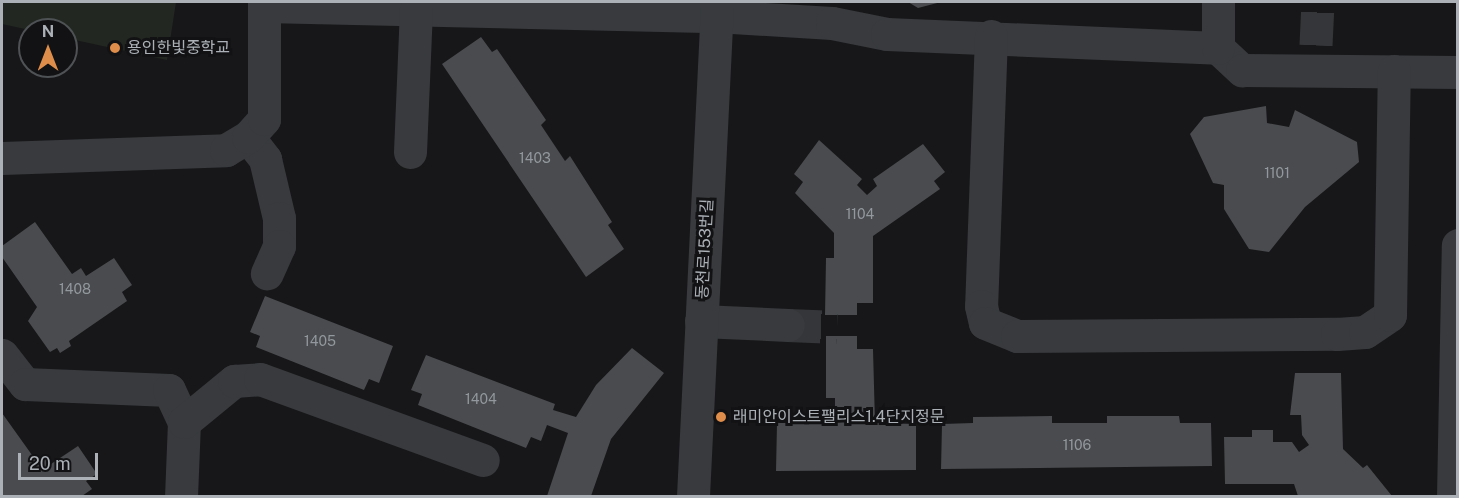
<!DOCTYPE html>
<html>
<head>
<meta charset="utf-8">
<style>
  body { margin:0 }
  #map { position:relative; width:1459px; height:498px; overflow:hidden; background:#171719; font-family:"Public Sans","Noto Sans KR",sans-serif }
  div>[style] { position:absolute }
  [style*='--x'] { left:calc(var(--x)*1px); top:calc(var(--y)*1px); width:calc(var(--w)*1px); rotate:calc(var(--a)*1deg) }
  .green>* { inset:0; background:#222821 }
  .building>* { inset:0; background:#494b4e }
  .minor-tunnel>* { height:33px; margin-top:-16.5px; transform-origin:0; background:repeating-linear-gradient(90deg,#353639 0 33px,transparent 0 49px) }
  .minor>* { height:33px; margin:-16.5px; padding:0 16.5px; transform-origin:16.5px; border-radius:16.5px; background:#383a3d }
  .dots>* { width:16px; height:16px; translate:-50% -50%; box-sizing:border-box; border:3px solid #121214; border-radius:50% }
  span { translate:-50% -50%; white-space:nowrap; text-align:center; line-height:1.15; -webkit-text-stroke:6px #121214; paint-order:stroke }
  .number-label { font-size:14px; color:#92989d }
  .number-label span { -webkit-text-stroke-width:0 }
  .poi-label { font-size:16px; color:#abb1b7 }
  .left { translate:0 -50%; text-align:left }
  .street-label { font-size:16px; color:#abb1b7 }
  .frame { position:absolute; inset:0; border:3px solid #abb1b7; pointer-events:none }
  .north { position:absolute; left:18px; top:18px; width:60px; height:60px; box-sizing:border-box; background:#121214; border:2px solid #4f5255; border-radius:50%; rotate:0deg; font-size:16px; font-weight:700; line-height:24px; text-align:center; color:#abb1b7 }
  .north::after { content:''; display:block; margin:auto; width:21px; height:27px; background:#de8d4a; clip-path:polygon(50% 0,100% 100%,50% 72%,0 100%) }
  .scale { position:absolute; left:18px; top:453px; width:80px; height:27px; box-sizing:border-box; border:3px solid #abb1b7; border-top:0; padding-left:8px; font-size:18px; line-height:21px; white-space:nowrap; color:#abb1b7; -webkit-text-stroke:4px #121214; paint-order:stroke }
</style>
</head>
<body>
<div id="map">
  <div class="green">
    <div style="clip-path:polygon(2px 2px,176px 2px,167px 60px,66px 38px,66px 30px,30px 30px,2px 24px)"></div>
  </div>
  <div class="building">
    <div style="clip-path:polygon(908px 2px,941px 2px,918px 8px)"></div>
    <div style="clip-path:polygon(481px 37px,492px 52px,497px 49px,546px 120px,541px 125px,565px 161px,570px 156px,612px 222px,608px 225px,624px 249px,586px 277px,442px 64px)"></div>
    <div style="clip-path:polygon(1266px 106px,1267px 123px,1289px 127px,1295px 110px,1357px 142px,1359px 162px,1305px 207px,1269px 252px,1249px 249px,1224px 209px,1224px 185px,1213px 183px,1190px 134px,1204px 117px)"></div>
    <div style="clip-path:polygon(819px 140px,862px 179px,857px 185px,867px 195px,877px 186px,873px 179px,923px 144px,945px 172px,934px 181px,940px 189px,873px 236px,873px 303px,857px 303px,857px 315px,825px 315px,826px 258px,834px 258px,834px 233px,795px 193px,803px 182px,794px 174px)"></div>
    <div style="clip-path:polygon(35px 222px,72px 274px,81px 268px,86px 276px,114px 258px,132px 285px,122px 292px,127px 301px,69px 341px,71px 346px,60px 353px,57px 348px,50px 352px,28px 321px,37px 307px,2px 257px,2px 246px)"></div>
    <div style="clip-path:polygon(265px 296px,393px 346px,379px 383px,369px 379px,364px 390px,256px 347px,260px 336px,250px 332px)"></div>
    <div style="clip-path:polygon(826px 336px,857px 336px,857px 349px,873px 349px,875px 423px,916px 424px,916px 470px,776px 471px,777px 423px,835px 423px,835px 398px,826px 398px)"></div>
    <div style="clip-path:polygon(632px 348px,664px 373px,611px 439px,591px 496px,547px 496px,568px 433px,547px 425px,541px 441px,531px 437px,526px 448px,418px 405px,422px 394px,411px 390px,426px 355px,555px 404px,553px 410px,576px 417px,596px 385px)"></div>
    <div style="clip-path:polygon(1295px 373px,1341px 373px,1343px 449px,1363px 468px,1367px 465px,1392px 496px,1298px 496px,1294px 484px,1225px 484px,1224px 437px,1252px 437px,1252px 430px,1273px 430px,1273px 442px,1292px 442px,1299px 452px,1309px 445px,1302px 435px,1301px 415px,1290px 415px)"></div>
    <div style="clip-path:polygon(2px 413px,37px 462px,45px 457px,51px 464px,78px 446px,97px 474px,86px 481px,92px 489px,82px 496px,2px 496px)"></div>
    <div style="clip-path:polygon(1052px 416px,1052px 423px,1107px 423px,1107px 416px,1179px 416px,1180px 423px,1211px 423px,1212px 466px,941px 469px,942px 424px,973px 423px,973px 417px)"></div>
  </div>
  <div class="minor-tunnel">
    <div style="--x:1316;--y:45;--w:43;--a:-87.3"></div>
    <div style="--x:788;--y:325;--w:49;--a:2.3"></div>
  </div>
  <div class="minor">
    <div style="--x:264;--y:6;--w:452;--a:1.3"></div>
    <div style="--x:716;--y:16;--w:116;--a:3.5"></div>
    <div style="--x:832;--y:23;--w:56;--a:11.3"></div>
    <div style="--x:887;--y:34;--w:331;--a:2.4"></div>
    <div style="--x:1218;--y:48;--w:33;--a:43"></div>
    <div style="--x:1242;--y:70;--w:216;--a:0.5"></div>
    <div style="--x:991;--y:36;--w:270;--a:92.1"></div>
    <div style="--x:981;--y:306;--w:17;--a:77"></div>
    <div style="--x:985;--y:323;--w:35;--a:22"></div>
    <div style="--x:1017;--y:336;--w:320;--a:-0.4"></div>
    <div style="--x:1337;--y:334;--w:28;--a:-4"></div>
    <div style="--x:1365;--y:332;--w:30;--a:-34"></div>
    <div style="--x:1390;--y:315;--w:244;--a:-89.1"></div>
    <div style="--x:1218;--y:48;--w:46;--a:-90"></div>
    <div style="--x:248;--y:137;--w:28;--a:52"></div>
    <div style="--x:265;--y:159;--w:61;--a:76.7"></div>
    <div style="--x:279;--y:218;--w:28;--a:90"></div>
    <div style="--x:279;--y:246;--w:30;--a:114"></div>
    <div style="--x:410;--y:152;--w:142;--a:-87.6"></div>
    <div style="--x:2;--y:158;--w:224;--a:-2"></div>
    <div style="--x:226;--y:150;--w:26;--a:-31"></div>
    <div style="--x:248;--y:137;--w:24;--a:-48"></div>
    <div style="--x:264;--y:119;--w:117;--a:-90"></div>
    <div style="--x:701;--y:321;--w:87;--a:2.6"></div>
    <div style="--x:2;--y:355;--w:37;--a:52"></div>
    <div style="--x:25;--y:384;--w:144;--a:2.4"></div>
    <div style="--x:169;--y:390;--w:35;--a:65"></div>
    <div style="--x:184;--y:422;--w:74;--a:92.3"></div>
    <div style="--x:184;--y:422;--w:65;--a:-39.4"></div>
    <div style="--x:234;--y:381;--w:26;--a:-4"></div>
    <div style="--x:260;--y:379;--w:237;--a:20"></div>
    <div style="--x:693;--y:496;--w:495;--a:-87.2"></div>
    <div style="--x:1453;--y:496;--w:251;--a:-88.9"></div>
  </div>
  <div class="dots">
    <div style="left:115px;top:48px;background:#de8d4a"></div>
    <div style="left:721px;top:417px;background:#de8d4a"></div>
  </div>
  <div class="number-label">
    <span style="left:535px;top:158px">1403</span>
    <span style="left:1277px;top:173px">1101</span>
    <span style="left:860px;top:214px">1104</span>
    <span style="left:75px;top:289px">1408</span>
    <span style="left:320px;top:341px">1405</span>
    <span style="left:481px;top:399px">1404</span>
    <span style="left:1077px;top:445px">1106</span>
  </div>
  <div class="poi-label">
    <span class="left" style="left:127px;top:48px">용인한빛중학교</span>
    <span class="left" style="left:733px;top:417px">래미안이스트팰리스1.4단지정문</span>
  </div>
  <div class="street-label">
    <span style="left:705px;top:249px;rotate:-87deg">동천로153번길</span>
  </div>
  <div class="frame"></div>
  <div class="north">N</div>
  <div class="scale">20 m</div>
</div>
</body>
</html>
